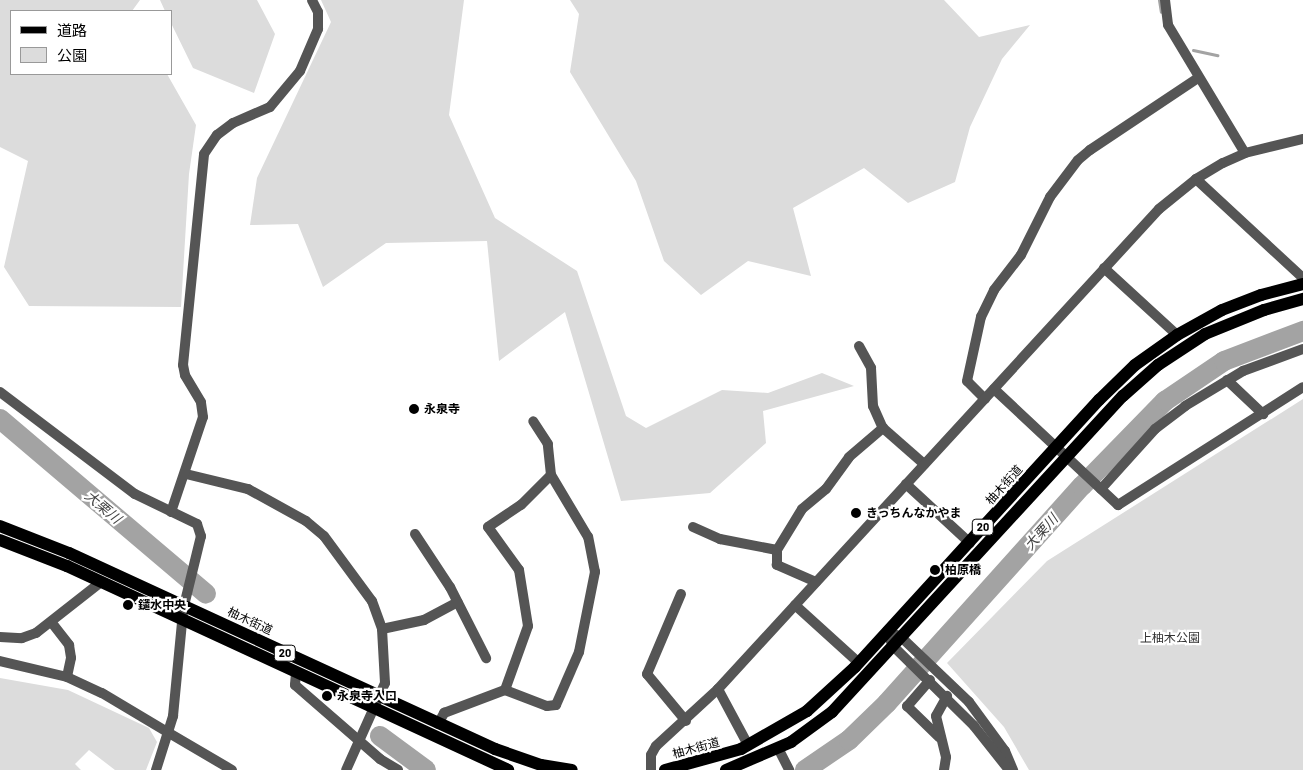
<!DOCTYPE html>
<html>
<head>
<meta charset="utf-8">
<style>
  body { margin:0 }
  #map { position:relative; width:1303px; height:770px; overflow:hidden; background:#fff; font-family:Barlow,"Noto Sans JP",sans-serif }
  div>[style] { position:absolute }
  [style*='--x'] { left:calc(var(--x)*1px); top:calc(var(--y)*1px); width:calc(var(--w)*1px); rotate:calc(var(--a)*1deg) }
  .green>* { inset:0; background:#dcdcdc }
  .stream>* { height:3px; margin:-1.5px; padding:0 1.5px; transform-origin:1.5px; border-radius:1.5px; background:#a3a3a3 }
  .river>* { height:20px; margin:-10px; padding:0 10px; transform-origin:10px; border-radius:10px; background:#a3a3a3 }
  .minor>* { height:10px; margin:-5px; padding:0 5px; transform-origin:5px; border-radius:5px; background:#555 }
  .tertiary>* { height:10px; margin:-5px; padding:0 5px; transform-origin:5px; border-radius:5px; background:#555 }
  .primary>* { height:12px; margin:-6px; padding:0 6px; transform-origin:6px; border-radius:6px; background:#000 }
  .dots>* { width:14px; height:14px; translate:-50% -50%; box-sizing:border-box; border:2px solid #fff; border-radius:50% }
  span { translate:-50% -50%; white-space:nowrap; text-align:center; line-height:1.15; -webkit-text-stroke:4.5px #fff; paint-order:stroke }
  .shield-label span { padding:1px 4px; background:#fff; border:1px solid; border-radius:4px; -webkit-text-stroke-width:0 }
  .shield-label { font-size:11px; color:#000; font-weight:700 }
  .poi-label { font-size:12px; color:#000; font-weight:700 }
  .left { translate:0 -50%; text-align:left }
  .street-label { font-size:12px; color:#000 }
  .park-label { font-size:12px; color:#333 }
  .water-label { font-size:14px; color:#444; font-style:italic }
  .legend { position:absolute; left:10px; top:10px; width:162px; height:65px; box-sizing:border-box; background:#fff; border:1px solid #999; margin:0; padding:6px 9px; list-style:none; font-size:15px; color:#000 }
  .legend li { display:flex; align-items:center; gap:10px; height:25px }
  .legend b { width:25px; border:1px solid #999 }
</style>
</head>
<body>
<div id="map">
  <div class="green">
    <div style="clip-path:polygon(0 0,140px 0,132px 11px,11px 11px,11px 74px,167px 74px,196px 125px,189px 174px,181px 307px,29px 306px,4px 267px,28px 161px,0 147px)"></div>
    <div style="clip-path:polygon(160px 0,257px 0,275px 34px,254px 93px,193px 68px,171px 23px,171px 11px,165px 11px)"></div>
    <div style="clip-path:polygon(321px 0,464px 0,449px 115px,495px 218px,577px 271px,626px 416px,646px 428px,722px 390px,768px 393px,822px 373px,854px 386px,763px 411px,766px 443px,710px 493px,621px 501px,565px 312px,499px 361px,487px 241px,386px 243px,323px 287px,298px 224px,250px 225px,257px 178px,331px 22px)"></div>
    <div style="clip-path:polygon(570px 0,944px 0,979px 37px,1030px 25px,1002px 59px,970px 127px,955px 182px,908px 203px,864px 168px,793px 208px,811px 276px,748px 261px,701px 295px,664px 261px,636px 181px,570px 72px,579px 14px)"></div>
    <div style="clip-path:polygon(1303px 399px,1303px 770px,1029px 770px,1004px 727px,947px 663px,1047px 561px)"></div>
    <div style="clip-path:polygon(0 678px,68px 690px,149px 728px,157px 742px,146px 770px,115px 770px,89px 750px,75px 764px,81px 770px,0 770px)"></div>
  </div>
  <div class="stream">
    <div style="--x:1159;--y:0;--w:12;--a:81"></div>
    <div style="--x:1193;--y:50;--w:25;--a:12"></div>
  </div>
  <div class="river">
    <div style="--x:0;--y:419;--w:270;--a:40.3"></div>
    <div style="--x:380;--y:736;--w:57;--a:36.5"></div>
    <div style="--x:805;--y:770;--w:53;--a:-34.3"></div>
    <div style="--x:849;--y:740;--w:53;--a:-44.2"></div>
    <div style="--x:887;--y:703;--w:292;--a:-48.1"></div>
    <div style="--x:1082;--y:486;--w:119;--a:-45.7"></div>
    <div style="--x:1165;--y:401;--w:71;--a:-34.1"></div>
    <div style="--x:1224;--y:361;--w:85;--a:-20.8"></div>
  </div>
  <div class="minor">
    <div style="--x:1165;--y:0;--w:25;--a:83"></div>
    <div style="--x:1168;--y:25;--w:149;--a:59"></div>
    <div style="--x:1196;--y:179;--w:146;--a:42.8"></div>
    <div style="--x:1104;--y:268;--w:99;--a:42.5"></div>
    <div style="--x:859;--y:346;--w:25;--a:61"></div>
    <div style="--x:871;--y:368;--w:38;--a:87"></div>
    <div style="--x:873;--y:406;--w:24;--a:66"></div>
    <div style="--x:883;--y:428;--w:55;--a:41.3"></div>
    <div style="--x:1227;--y:380;--w:50;--a:43.4"></div>
    <div style="--x:994;--y:389;--w:170;--a:43.1"></div>
    <div style="--x:1118;--y:505;--w:219;--a:-32.5"></div>
    <div style="--x:0;--y:392;--w:169;--a:37.1"></div>
    <div style="--x:135;--y:494;--w:69;--a:25.8"></div>
    <div style="--x:197;--y:524;--w:13;--a:72"></div>
    <div style="--x:201;--y:536;--w:72;--a:103.7"></div>
    <div style="--x:985;--y:399;--w:25;--a:-135"></div>
    <div style="--x:967;--y:381;--w:66;--a:-77.7"></div>
    <div style="--x:981;--y:317;--w:30;--a:-64"></div>
    <div style="--x:994;--y:290;--w:44;--a:-52.4"></div>
    <div style="--x:1021;--y:255;--w:65;--a:-63.4"></div>
    <div style="--x:1050;--y:197;--w:46;--a:-52.9"></div>
    <div style="--x:1078;--y:160;--w:16;--a:-40"></div>
    <div style="--x:1090;--y:150;--w:130;--a:-33.7"></div>
    <div style="--x:186;--y:474;--w:64;--a:13.6"></div>
    <div style="--x:248;--y:489;--w:66;--a:28.9"></div>
    <div style="--x:306;--y:521;--w:23;--a:40"></div>
    <div style="--x:324;--y:536;--w:81;--a:53.6"></div>
    <div style="--x:372;--y:601;--w:30;--a:70"></div>
    <div style="--x:382;--y:629;--w:54;--a:86.8"></div>
    <div style="--x:385;--y:683;--w:95;--a:114.1"></div>
    <div style="--x:906;--y:484;--w:87;--a:42.7"></div>
    <div style="--x:1101;--y:489;--w:81;--a:-48"></div>
    <div style="--x:1155;--y:429;--w:38;--a:-37"></div>
    <div style="--x:1185;--y:406;--w:68;--a:-31.1"></div>
    <div style="--x:1243;--y:371;--w:64;--a:-20.1"></div>
    <div style="--x:171;--y:512;--w:100;--a:-71.4"></div>
    <div style="--x:203;--y:417;--w:15;--a:-98"></div>
    <div style="--x:201;--y:402;--w:31;--a:-121"></div>
    <div style="--x:185;--y:375;--w:10;--a:-101"></div>
    <div style="--x:183;--y:365;--w:212;--a:-84.3"></div>
    <div style="--x:204;--y:154;--w:23;--a:-56"></div>
    <div style="--x:217;--y:135;--w:20;--a:-37"></div>
    <div style="--x:233;--y:123;--w:40;--a:-23.4"></div>
    <div style="--x:270;--y:107;--w:47;--a:-50.2"></div>
    <div style="--x:300;--y:71;--w:46;--a:-66.8"></div>
    <div style="--x:318;--y:29;--w:17;--a:-90"></div>
    <div style="--x:318;--y:12;--w:13;--a:-117"></div>
    <div style="--x:693;--y:527;--w:30;--a:24"></div>
    <div style="--x:720;--y:539;--w:58;--a:10.9"></div>
    <div style="--x:415;--y:534;--w:64;--a:56.6"></div>
    <div style="--x:450;--y:587;--w:80;--a:63.1"></div>
    <div style="--x:816;--y:582;--w:43;--a:-156.4"></div>
    <div style="--x:777;--y:565;--w:15;--a:-90"></div>
    <div style="--x:777;--y:550;--w:48;--a:-58.6"></div>
    <div style="--x:802;--y:509;--w:31;--a:-40"></div>
    <div style="--x:826;--y:489;--w:39;--a:-54"></div>
    <div style="--x:849;--y:457;--w:45;--a:-40.5"></div>
    <div style="--x:681;--y:594;--w:87;--a:113"></div>
    <div style="--x:647;--y:674;--w:61;--a:50.3"></div>
    <div style="--x:795;--y:605;--w:86;--a:42.2"></div>
    <div style="--x:52;--y:623;--w:28;--a:52"></div>
    <div style="--x:69;--y:645;--w:13;--a:81"></div>
    <div style="--x:71;--y:658;--w:19;--a:102"></div>
    <div style="--x:382;--y:629;--w:43;--a:-12.1"></div>
    <div style="--x:424;--y:620;--w:38;--a:-28"></div>
    <div style="--x:0;--y:637;--w:22;--a:3"></div>
    <div style="--x:22;--y:638;--w:15;--a:-20"></div>
    <div style="--x:36;--y:633;--w:83;--a:-38.1"></div>
    <div style="--x:296;--y:673;--w:12;--a:95"></div>
    <div style="--x:295;--y:685;--w:113;--a:41"></div>
    <div style="--x:380;--y:759;--w:21;--a:31"></div>
    <div style="--x:930;--y:680;--w:35;--a:131"></div>
    <div style="--x:907;--y:706;--w:45;--a:44.1"></div>
    <div style="--x:718;--y:689;--w:64;--a:61.8"></div>
    <div style="--x:505;--y:690;--w:45;--a:20.9"></div>
    <div style="--x:547;--y:706;--w:9;--a:-6"></div>
    <div style="--x:556;--y:705;--w:58;--a:-66.5"></div>
    <div style="--x:579;--y:652;--w:82;--a:-78.7"></div>
    <div style="--x:595;--y:572;--w:36;--a:-101"></div>
    <div style="--x:588;--y:537;--w:72;--a:-120.8"></div>
    <div style="--x:438;--y:724;--w:13;--a:-61"></div>
    <div style="--x:444;--y:713;--w:65;--a:-20.7"></div>
    <div style="--x:505;--y:690;--w:68;--a:-70.2"></div>
    <div style="--x:528;--y:626;--w:57;--a:-99.1"></div>
    <div style="--x:519;--y:570;--w:53;--a:-125.8"></div>
    <div style="--x:488;--y:527;--w:40;--a:-34"></div>
    <div style="--x:521;--y:505;--w:42;--a:-45"></div>
    <div style="--x:551;--y:475;--w:31;--a:-96"></div>
    <div style="--x:548;--y:444;--w:27;--a:-123"></div>
    <div style="--x:169;--y:733;--w:73;--a:30.4"></div>
    <div style="--x:778;--y:748;--w:25;--a:63"></div>
    <div style="--x:944;--y:770;--w:13;--a:-81"></div>
    <div style="--x:946;--y:757;--w:42;--a:-103.7"></div>
    <div style="--x:936;--y:716;--w:23;--a:-61"></div>
  </div>
  <div class="tertiary">
    <div style="--x:887;--y:631;--w:15;--a:23"></div>
    <div style="--x:901;--y:637;--w:94;--a:43.7"></div>
    <div style="--x:969;--y:702;--w:61;--a:53.7"></div>
    <div style="--x:1005;--y:751;--w:21;--a:67"></div>
    <div style="--x:890;--y:639;--w:8;--a:67"></div>
    <div style="--x:893;--y:646;--w:114;--a:44.6"></div>
    <div style="--x:974;--y:726;--w:56;--a:51.5"></div>
    <div style="--x:0;--y:661;--w:69;--a:13.4"></div>
    <div style="--x:67;--y:677;--w:38;--a:25"></div>
    <div style="--x:102;--y:693;--w:78;--a:30.8"></div>
    <div style="--x:156;--y:770;--w:57;--a:-72.5"></div>
    <div style="--x:173;--y:716;--w:104;--a:-84.5"></div>
    <div style="--x:651;--y:770;--w:15;--a:-90"></div>
    <div style="--x:651;--y:755;--w:10;--a:-61"></div>
    <div style="--x:656;--y:746;--w:84;--a:-42.6"></div>
    <div style="--x:718;--y:689;--w:652;--a:-47.42"></div>
    <div style="--x:1159;--y:209;--w:48;--a:-39"></div>
    <div style="--x:1196;--y:179;--w:31;--a:-31"></div>
    <div style="--x:1223;--y:163;--w:24;--a:-24"></div>
    <div style="--x:1245;--y:153;--w:60;--a:-13.6"></div>
  </div>
  <div class="primary">
    <div style="--x:0;--y:526;--w:74;--a:21.4"></div>
    <div style="--x:69;--y:553;--w:469;--a:24.7"></div>
    <div style="--x:495;--y:749;--w:49;--a:19.2"></div>
    <div style="--x:541;--y:765;--w:31;--a:9"></div>
    <div style="--x:0;--y:540;--w:72;--a:21.2"></div>
    <div style="--x:67;--y:566;--w:486;--a:24.8"></div>
    <div style="--x:665;--y:770;--w:79;--a:-15.4"></div>
    <div style="--x:741;--y:749;--w:76;--a:-29.9"></div>
    <div style="--x:807;--y:711;--w:65;--a:-42.5"></div>
    <div style="--x:855;--y:667;--w:362;--a:-47.6"></div>
    <div style="--x:1099;--y:400;--w:50;--a:-44.2"></div>
    <div style="--x:1135;--y:365;--w:52;--a:-35.5"></div>
    <div style="--x:1177;--y:335;--w:51;--a:-29.1"></div>
    <div style="--x:1222;--y:310;--w:42;--a:-21"></div>
    <div style="--x:1261;--y:295;--w:43;--a:-14.7"></div>
    <div style="--x:726;--y:770;--w:71;--a:-23.3"></div>
    <div style="--x:791;--y:742;--w:51;--a:-36.2"></div>
    <div style="--x:832;--y:712;--w:430;--a:-47.4"></div>
    <div style="--x:1123;--y:396;--w:47;--a:-41.5"></div>
    <div style="--x:1158;--y:365;--w:56;--a:-33.4"></div>
    <div style="--x:1205;--y:334;--w:64;--a:-22.1"></div>
    <div style="--x:1264;--y:310;--w:41;--a:-15.8"></div>
  </div>
  <div class="dots">
    <div style="left:414px;top:409px;background:#000"></div>
    <div style="left:856px;top:513px;background:#000"></div>
    <div style="left:935px;top:570px;background:#000"></div>
    <div style="left:128px;top:605px;background:#000"></div>
    <div style="left:327px;top:696px;background:#000"></div>
  </div>
  <div class="shield-label">
    <span style="left:983px;top:527px">20</span>
    <span style="left:285px;top:653px">20</span>
  </div>
  <div class="poi-label">
    <span class="left" style="left:424px;top:409px">永泉寺</span>
    <span class="left" style="left:866px;top:513px">きっちんなかやま</span>
    <span class="left" style="left:945px;top:570px">柏原橋</span>
    <span class="left" style="left:138px;top:605px">鑓水中央</span>
    <span class="left" style="left:337px;top:696px">永泉寺入口</span>
  </div>
  <div class="street-label">
    <span style="left:1004px;top:485px;rotate:-48deg">柚木街道</span>
    <span style="left:250px;top:621px;rotate:25deg">柚木街道</span>
    <span style="left:696px;top:748px;rotate:-15deg">柚木街道</span>
  </div>
  <div class="park-label">
    <span style="left:1170px;top:638px">上柚木公園</span>
  </div>
  <div class="water-label">
    <span style="left:103px;top:507px;rotate:40deg">大栗川</span>
    <span style="left:1041px;top:532px;rotate:-48deg">大栗川</span>
  </div>
  <ul class="legend">
  <li><b style="height:6px;background:#000"></b>道路</li>
  <li><b style="height:14px;background:#dcdcdc"></b>公園</li>
  </ul>
</div>
</body>
</html>
